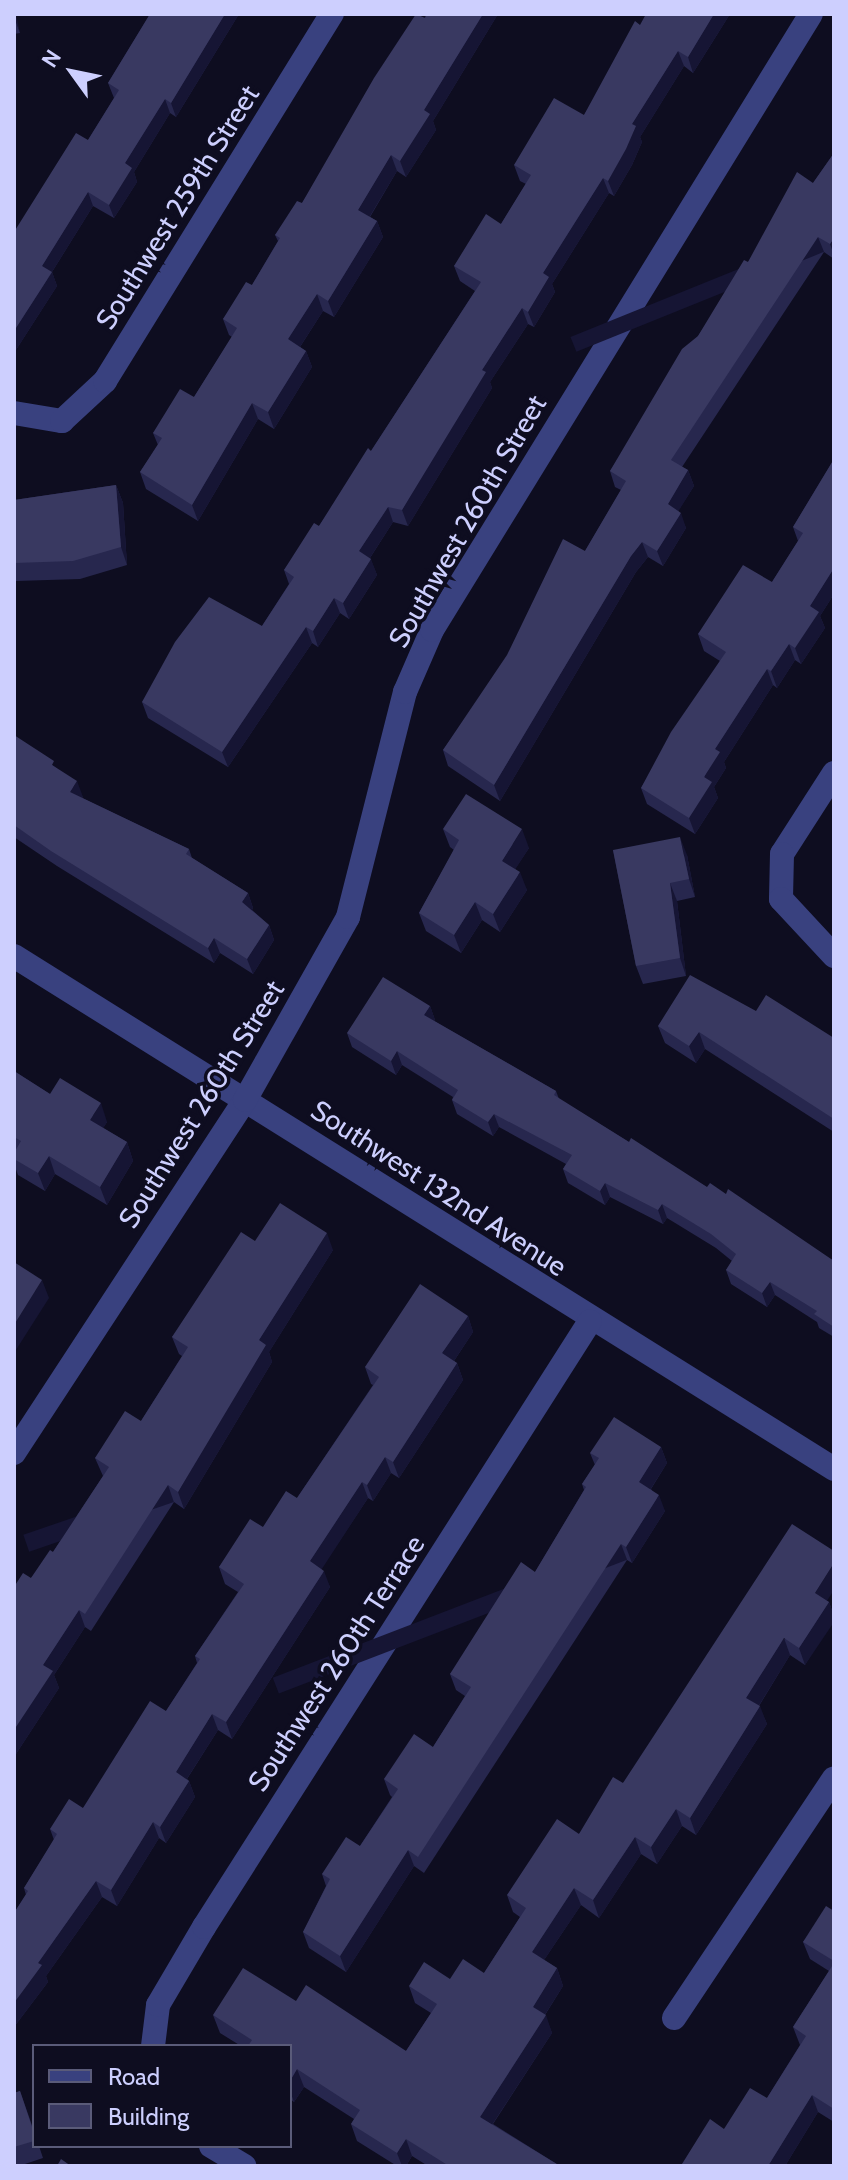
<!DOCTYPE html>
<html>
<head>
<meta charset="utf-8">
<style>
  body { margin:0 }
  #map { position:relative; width:848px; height:2180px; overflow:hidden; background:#0e0d20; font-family:Cabin,sans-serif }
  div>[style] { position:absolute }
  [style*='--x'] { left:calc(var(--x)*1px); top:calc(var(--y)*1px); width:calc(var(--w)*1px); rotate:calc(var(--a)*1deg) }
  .minor>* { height:24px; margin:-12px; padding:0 12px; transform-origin:12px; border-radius:12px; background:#39417f }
  .wall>* { inset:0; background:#27274e }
  .shaded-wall>* { inset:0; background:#161534; transform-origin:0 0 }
  .building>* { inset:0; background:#393961 }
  span { translate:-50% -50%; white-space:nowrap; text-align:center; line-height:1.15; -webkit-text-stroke:7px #0e0d20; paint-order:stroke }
  .street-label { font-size:28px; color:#cdcffe }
  .frame { position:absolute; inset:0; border:16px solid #cdcffe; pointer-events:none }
  .legend { position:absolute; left:32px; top:2044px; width:260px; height:104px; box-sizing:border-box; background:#0e0d20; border:2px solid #5a5b79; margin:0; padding:10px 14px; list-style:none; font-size:24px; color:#cdcffe }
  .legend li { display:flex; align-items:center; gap:16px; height:40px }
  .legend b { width:40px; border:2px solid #5a5b79 }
  .north { position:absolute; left:32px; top:32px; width:80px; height:80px; -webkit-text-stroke:6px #0e0d20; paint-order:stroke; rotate:303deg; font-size:22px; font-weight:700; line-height:32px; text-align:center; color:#cdcffe }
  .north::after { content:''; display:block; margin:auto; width:28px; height:36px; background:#cdcffe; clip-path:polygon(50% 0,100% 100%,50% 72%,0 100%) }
</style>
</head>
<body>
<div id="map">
  <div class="minor">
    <div style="--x:14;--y:413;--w:49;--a:9.5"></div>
    <div style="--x:62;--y:421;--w:59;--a:-42.9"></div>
    <div style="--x:105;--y:381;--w:432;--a:-58.3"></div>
    <div style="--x:834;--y:773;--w:96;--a:122.7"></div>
    <div style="--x:782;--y:854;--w:45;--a:91.3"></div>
    <div style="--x:781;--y:899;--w:78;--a:47.1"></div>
    <div style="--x:14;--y:956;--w:967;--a:32.03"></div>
    <div style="--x:14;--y:1453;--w:422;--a:-56.8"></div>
    <div style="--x:245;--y:1100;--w:210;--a:-60.6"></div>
    <div style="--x:348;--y:917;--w:232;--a:-75.8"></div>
    <div style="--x:405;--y:692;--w:68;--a:-66.5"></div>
    <div style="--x:432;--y:630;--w:723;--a:-58.4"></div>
    <div style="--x:674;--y:2018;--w:288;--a:-56.3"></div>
    <div style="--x:153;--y:2046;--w:41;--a:-83"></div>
    <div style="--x:158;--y:2005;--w:91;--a:-59.5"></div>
    <div style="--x:204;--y:1927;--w:718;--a:-57.5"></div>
    <div style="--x:211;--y:2146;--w:39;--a:31"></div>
  </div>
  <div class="wall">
    <div style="clip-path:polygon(14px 14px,20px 33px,14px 34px)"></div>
    <div style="clip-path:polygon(150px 14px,239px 14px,176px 117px,170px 113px,134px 172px,137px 182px,114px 218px,93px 206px,52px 272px,57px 286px,14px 353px,14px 232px,88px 140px,114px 98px,108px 83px)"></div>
    <div style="clip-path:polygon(427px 14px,498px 14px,433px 121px,436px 130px,406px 177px,397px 171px,370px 217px,377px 221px,383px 237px,334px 317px,323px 311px,300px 347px,306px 351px,312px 367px,274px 429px,258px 419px,198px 521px,146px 489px,140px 472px,158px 445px,153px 433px,194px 397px,232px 337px,229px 335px,223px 319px,252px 285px,278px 241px,275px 235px,302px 203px)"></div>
    <div style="clip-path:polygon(730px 14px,693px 73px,684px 66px,640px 137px,642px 142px,632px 165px,614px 196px,609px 193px,552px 284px,555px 292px,534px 327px,528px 324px,490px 382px,492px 388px,408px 526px,393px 522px,370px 558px,377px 575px,349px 619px,340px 613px,318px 647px,312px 643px,228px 767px,148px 718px,142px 702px,262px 626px,289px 584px,284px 570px,319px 526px,371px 451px,475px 291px,460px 281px,454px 266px,501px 224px,526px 184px,520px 181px,514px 165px,584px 115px,640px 25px)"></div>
    <div style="clip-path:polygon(834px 153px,834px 259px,824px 252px,682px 467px,688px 470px,694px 486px,678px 511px,686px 528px,663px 566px,648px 557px,636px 572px,500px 801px,448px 766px,443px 750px,585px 551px,621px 490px,615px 487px,610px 471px,698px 336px,748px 262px,813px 183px)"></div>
    <div style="clip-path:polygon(834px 459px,834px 594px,820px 616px,825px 628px,801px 664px,795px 660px,777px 688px,773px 685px,724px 762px,726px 768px,714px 787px,718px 798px,695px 834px,647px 804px,641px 788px,720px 661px,704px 651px,698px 634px,772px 582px,798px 541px,793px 527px)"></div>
    <div style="clip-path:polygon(116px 485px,123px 503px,127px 565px,80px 579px,16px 581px,14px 576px,14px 500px)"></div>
    <div style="clip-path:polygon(14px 735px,56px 768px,83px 797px,82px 798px,189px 849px,192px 858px,248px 893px,253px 908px,252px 910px,269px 925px,274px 940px,253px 974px,220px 953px,214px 963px,57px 866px,14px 837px)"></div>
    <div style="clip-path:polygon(443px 829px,529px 848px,515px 869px,527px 890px,500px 932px,482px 920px,461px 953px,426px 931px,419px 913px,454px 850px,450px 847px)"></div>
    <div style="clip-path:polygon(613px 850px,687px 855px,695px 897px,677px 901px,686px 976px,643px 984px,636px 966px)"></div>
    <div style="clip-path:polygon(430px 1006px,435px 1020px,434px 1021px,556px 1091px,559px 1099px,629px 1142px,834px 1261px,834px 1337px,819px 1328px,817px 1322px,775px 1295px,767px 1307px,731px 1284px,726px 1270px,732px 1261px,716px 1248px,667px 1218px,663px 1224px,610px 1197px,605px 1205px,568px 1183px,563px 1169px,566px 1164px,499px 1127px,493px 1136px,457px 1114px,452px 1100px,453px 1097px,402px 1065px,396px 1075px,352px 1047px,347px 1033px)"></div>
    <div style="clip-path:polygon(756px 1011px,834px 1038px,834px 1132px,705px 1049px,696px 1063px,665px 1043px,658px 1026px)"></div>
    <div style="clip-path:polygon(14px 1071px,50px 1094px,107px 1122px,103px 1128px,127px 1142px,133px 1161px,107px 1205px,55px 1174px,45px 1191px,18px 1175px,14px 1164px)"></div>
    <div style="clip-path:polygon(255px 1241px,333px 1250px,269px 1352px,272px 1362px,184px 1509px,174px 1502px,91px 1631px,85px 1627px,54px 1675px,59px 1688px,14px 1757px,14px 1587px,31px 1578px,53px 1552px,103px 1476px,95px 1458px,141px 1421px,182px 1356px,179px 1354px,172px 1337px)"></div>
    <div style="clip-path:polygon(468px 1316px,473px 1332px,454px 1361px,457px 1363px,463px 1380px,399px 1478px,391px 1473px,373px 1501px,368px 1498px,321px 1569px,330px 1587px,232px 1739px,218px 1730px,187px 1779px,189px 1781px,195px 1797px,166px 1843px,159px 1838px,117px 1906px,102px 1897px,46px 1976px,48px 1982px,14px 2027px,14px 1913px,26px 1895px,24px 1888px,54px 1840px,50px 1829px,83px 1808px,166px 1711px,197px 1663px,195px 1656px,238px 1592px,225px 1584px,219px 1567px,263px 1527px,297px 1498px,373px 1385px,371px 1384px,365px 1367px)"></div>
    <div style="clip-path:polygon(661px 1447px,667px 1463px,651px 1489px,665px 1511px,632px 1563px,627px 1560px,424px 1873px,414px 1866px,346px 1972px,309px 1948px,303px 1932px,326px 1886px,322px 1874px,360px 1846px,392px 1797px,390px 1795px,384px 1779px,433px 1747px,465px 1696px,456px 1690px,450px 1674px,535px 1572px,584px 1490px,582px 1484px,595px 1465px,590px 1453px)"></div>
    <div style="clip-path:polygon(827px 1601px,829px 1602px,834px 1616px,805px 1665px,790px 1655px,759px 1706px,767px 1724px,696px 1835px,682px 1826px,657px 1864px,641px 1854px,599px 1918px,581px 1905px,544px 1960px,557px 1968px,563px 1986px,545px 2015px,552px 2033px,493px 2124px,560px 2166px,428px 2166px,412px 2156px,406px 2166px,397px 2166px,357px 2141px,351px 2124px,354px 2119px,304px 2087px,294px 2102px,290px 2099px,290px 2046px,241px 2046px,220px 2033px,213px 2015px,296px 2001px,406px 2051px,431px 2013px,415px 2003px,409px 1986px,484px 1973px,520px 1917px,513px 1912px,507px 1895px,579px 1834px,623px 1783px)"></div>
    <div style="clip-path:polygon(834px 1911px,834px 2122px,818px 2112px,785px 2166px,683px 2166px,682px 2164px,724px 2129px,767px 2098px,800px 2045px,793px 2027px,829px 1971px,810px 1959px,803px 1942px)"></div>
    <div style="clip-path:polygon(20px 2091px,34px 2131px,34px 2146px,39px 2146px,43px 2158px,19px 2166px,14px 2166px,14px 2093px)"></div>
  </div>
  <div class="shaded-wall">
    <div style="clip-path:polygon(14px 14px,16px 14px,20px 33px,14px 17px)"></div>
    <div style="clip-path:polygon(225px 14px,239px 14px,176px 117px,171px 103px)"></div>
    <div style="clip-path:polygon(483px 14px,498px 14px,433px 121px,436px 130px,406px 177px,400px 161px,424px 110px)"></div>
    <div style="clip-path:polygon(714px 14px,730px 14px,693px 73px,688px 57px)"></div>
    <div style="clip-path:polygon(678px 51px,684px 66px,640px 137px,642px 142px,632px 165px,614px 196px,608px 181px,632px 124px)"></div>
    <div style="clip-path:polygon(165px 99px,170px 113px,134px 172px,137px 182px,114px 218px,109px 205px,125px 163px)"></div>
    <div style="clip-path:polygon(391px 155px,397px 171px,364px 226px,358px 210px)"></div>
    <div style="clip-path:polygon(603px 178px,609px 193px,552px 284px,555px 292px,534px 327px,528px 312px,543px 273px)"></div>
    <div style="clip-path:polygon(88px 192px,93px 206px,47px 280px,42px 266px)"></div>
    <div style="clip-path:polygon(377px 221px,383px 237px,334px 317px,328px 301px)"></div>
    <div style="left:818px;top:237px;width:16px;height:267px;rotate:68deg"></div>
    <div style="clip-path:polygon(834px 238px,834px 255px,830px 244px)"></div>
    <div style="clip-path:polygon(52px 272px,57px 286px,14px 353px,14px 331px)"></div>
    <div style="clip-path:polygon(317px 294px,323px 311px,294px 356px,288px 339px)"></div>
    <div style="clip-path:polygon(522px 308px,528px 324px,490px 382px,492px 388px,408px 526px,402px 510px,482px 370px)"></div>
    <div style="clip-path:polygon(306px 351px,312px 367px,274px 429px,268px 412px)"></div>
    <div style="clip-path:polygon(252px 403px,258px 419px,198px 521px,192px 505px)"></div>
    <div style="clip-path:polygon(688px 470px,694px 486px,673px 520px,668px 504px)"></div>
    <div style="clip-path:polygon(116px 485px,123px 503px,127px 565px,121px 547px)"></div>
    <div style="clip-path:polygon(388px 507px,393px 522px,364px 567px,359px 551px)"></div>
    <div style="clip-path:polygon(681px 513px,686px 528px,663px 566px,657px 551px)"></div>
    <div style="clip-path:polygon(642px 542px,648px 557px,636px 572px,500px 801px,494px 785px,631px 556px)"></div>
    <div style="clip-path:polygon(371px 559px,377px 575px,349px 619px,343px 603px)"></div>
    <div style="clip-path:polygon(834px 568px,834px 594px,820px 616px,825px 628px,801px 664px,795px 648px,810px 606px)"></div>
    <div style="clip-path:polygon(334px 598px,340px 613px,318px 647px,313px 631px)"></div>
    <div style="clip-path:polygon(306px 627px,312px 643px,228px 767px,222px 752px)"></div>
    <div style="clip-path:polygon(789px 644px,795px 660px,777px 688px,771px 671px)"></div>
    <div style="clip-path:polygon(767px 669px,773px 685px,724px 762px,726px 768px,714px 787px,718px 798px,695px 834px,689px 818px,715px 749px)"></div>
    <div style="clip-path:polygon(77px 781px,83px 797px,76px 808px,70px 792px)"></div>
    <div style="clip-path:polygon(522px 829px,529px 848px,509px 879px,502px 861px)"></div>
    <div style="clip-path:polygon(680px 837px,687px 855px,695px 897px,689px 879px)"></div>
    <div style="clip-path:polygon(520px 872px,527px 890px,500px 932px,493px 914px)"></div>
    <div style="clip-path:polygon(670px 883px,677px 901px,686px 976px,680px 958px)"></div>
    <div style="clip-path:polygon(248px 893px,253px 908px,248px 917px,242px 902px)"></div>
    <div style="clip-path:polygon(475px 902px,482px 920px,461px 953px,454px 935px)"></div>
    <div style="clip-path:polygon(269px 925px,274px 940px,253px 974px,247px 959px)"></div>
    <div style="clip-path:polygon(214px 938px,220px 953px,214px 963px,208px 948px)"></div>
    <div style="clip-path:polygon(430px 1006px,435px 1020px,429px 1029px,424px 1015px)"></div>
    <div style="clip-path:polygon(699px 1032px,705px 1049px,696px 1063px,689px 1046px)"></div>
    <div style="clip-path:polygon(397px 1051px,402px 1065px,396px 1075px,391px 1061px)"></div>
    <div style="clip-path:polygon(101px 1103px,107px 1122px,97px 1138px,90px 1120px)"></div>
    <div style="clip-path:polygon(494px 1114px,499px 1127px,493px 1136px,488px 1122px)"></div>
    <div style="clip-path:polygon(127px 1142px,133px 1161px,107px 1205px,100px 1187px)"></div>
    <div style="clip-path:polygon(49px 1156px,55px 1174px,45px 1191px,38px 1173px)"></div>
    <div style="clip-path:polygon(605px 1183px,610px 1197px,605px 1205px,600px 1191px)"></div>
    <div style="clip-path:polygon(662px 1204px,667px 1218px,663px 1224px,658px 1210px)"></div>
    <div style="clip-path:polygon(327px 1233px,333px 1250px,269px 1352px,272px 1362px,184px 1509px,178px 1492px,259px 1340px)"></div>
    <div style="clip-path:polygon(42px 1280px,49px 1298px,14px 1353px,14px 1325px)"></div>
    <div style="clip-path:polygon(770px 1282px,775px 1295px,767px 1307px,762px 1293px)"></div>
    <div style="clip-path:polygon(468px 1316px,473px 1332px,448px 1370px,442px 1353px)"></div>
    <div style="clip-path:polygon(457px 1363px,463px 1380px,399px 1478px,393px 1462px)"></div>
    <div style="clip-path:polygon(661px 1447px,667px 1463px,645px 1498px,639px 1482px)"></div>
    <div style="clip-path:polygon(385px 1457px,391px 1473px,373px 1501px,367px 1485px)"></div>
    <div style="clip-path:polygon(362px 1482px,368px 1498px,316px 1578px,310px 1561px)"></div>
    <div style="left:168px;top:1485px;width:18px;height:153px;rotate:71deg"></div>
    <div style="clip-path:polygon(659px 1495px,665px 1511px,632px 1563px,626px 1547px)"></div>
    <div style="left:621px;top:1544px;width:17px;height:373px;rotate:69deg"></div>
    <div style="clip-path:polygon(834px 1563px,834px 1590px,821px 1610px,815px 1593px)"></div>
    <div style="clip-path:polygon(324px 1571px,330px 1587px,232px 1739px,226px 1722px)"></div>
    <div style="clip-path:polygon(829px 1602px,834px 1616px,834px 1622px,805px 1665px,799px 1648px)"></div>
    <div style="clip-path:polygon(79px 1610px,85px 1627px,54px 1675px,59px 1688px,14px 1757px,14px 1730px,43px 1665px)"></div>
    <div style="clip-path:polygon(784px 1638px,790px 1655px,753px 1715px,746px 1698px)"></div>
    <div style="clip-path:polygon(760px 1706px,767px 1724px,696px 1835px,690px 1818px)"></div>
    <div style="clip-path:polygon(212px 1714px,218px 1730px,181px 1788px,176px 1772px)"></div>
    <div style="clip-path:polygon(189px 1781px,195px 1797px,166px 1843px,160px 1827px)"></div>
    <div style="clip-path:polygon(676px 1809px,682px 1826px,657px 1864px,651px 1847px)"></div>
    <div style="clip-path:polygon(153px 1822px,159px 1838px,117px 1906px,111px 1890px)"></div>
    <div style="clip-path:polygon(635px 1837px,641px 1854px,599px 1918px,593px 1900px)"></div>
    <div style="clip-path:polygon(408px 1850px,414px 1866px,346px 1972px,340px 1956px)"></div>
    <div style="clip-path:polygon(96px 1881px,102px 1897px,46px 1976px,48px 1982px,14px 2027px,14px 2003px,38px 1963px)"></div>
    <div style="clip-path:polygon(574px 1888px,581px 1905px,538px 1969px,532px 1952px)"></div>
    <div style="clip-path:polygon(557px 1968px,563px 1986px,539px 2024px,533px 2007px)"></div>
    <div style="clip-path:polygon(546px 2015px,552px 2033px,486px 2134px,480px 2117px)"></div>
    <div style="clip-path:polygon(297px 2069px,304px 2087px,294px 2102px,290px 2091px,290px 2081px)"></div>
    <div style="clip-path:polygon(812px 2095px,818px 2112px,785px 2166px,768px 2166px)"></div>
    <div style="clip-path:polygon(406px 2139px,412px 2156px,406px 2166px,402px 2166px,397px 2153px)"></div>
  </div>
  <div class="building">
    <div style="clip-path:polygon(150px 14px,225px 14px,171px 103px,165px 99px,125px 163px,132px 168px,109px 205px,88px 192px,42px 266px,52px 272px,14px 331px,14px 232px,76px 133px,88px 140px,119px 90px,108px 83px)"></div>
    <div style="clip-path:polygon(416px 14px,425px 18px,427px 14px,483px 14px,424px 110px,430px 114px,400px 161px,391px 155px,358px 210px,377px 221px,328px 301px,317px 294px,288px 339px,306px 351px,268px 412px,252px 403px,192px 505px,140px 472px,162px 438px,153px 433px,180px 389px,194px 397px,237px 328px,223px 319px,246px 282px,252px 285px,280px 238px,275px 235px,297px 201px,302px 203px,374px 78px)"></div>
    <div style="clip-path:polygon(646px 14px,714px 14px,688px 57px,678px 51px,632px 124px,636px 126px,626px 149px,608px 181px,603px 178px,543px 273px,549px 277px,528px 312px,522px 308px,482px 370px,486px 372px,402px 510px,388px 507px,359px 551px,371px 559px,343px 603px,334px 598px,313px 631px,306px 627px,222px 752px,142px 702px,175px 642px,209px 597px,262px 626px,294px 577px,284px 570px,314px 523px,319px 526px,368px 448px,371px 451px,481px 282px,454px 266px,486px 214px,501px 224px,531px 175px,514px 165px,554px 98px,584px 115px,635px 21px,640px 25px)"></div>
    <div style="clip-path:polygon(834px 153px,834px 238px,830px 244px,818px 237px,671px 460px,688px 470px,668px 504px,681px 513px,657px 551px,642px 542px,631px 556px,494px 785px,443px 750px,507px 655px,563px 539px,585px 551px,626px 481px,610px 471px,682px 349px,698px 336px,744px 260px,748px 262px,797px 172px,813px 183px)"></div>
    <div style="clip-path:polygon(834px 459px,834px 568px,810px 606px,819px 612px,795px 648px,789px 644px,771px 671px,767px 669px,715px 749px,720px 752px,704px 777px,712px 782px,689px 818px,641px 788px,671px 732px,726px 652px,698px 634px,743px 565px,772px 582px,803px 533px,793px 527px)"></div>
    <div style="clip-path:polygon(116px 485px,121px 547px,73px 561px,14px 563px,14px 500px)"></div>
    <div style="clip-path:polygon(14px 735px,54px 761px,52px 765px,77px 781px,70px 792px,189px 849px,186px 854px,248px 893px,242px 902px,269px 925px,247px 959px,214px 938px,208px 948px,51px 851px,14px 825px)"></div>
    <div style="clip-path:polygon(466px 794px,522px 829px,502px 861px,520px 872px,493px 914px,475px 902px,454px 935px,419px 913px,459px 840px,443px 829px)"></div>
    <div style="clip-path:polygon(680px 837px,689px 879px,670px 883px,680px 958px,636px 966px,613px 850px)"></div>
    <div style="clip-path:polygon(690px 975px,756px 1011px,766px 995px,834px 1038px,834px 1119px,699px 1032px,689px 1046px,658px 1026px)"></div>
    <div style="clip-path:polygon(383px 977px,430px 1006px,424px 1015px,556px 1091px,554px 1095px,629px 1142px,631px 1138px,707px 1187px,710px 1183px,726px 1194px,728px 1189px,834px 1261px,834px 1327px,814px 1314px,817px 1311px,770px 1282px,762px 1293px,726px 1270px,736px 1254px,711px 1234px,662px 1204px,658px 1210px,605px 1183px,600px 1191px,563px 1169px,572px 1155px,494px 1114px,488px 1122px,452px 1100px,458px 1090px,397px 1051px,391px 1061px,347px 1033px)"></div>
    <div style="clip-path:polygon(14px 1071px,50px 1094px,60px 1078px,101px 1103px,90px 1120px,127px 1142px,100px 1187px,49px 1156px,38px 1173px,14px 1159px,14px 1153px,21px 1141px,14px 1137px)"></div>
    <div style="clip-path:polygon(280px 1203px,327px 1233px,259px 1340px,266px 1345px,178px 1492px,168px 1485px,85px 1614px,79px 1610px,43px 1665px,53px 1671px,14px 1730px,14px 1587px,23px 1573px,31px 1578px,50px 1550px,53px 1552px,109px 1467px,95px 1458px,125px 1411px,141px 1421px,188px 1347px,172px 1337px,241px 1232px,255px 1241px)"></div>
    <div style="clip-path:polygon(14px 1262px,42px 1280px,14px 1325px)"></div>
    <div style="clip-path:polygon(420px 1284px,468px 1316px,442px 1353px,457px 1363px,393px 1462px,385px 1457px,367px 1485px,362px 1482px,310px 1561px,324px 1571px,226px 1722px,212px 1714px,176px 1772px,189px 1781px,160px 1827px,153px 1822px,111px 1890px,96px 1881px,38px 1963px,42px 1965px,14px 2003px,14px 1913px,28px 1891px,24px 1888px,57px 1834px,50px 1829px,69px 1799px,83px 1808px,150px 1701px,166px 1711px,200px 1659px,195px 1656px,244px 1584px,219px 1567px,250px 1519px,263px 1527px,286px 1491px,297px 1498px,379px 1377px,365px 1367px)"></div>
    <div style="clip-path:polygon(614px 1417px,661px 1447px,639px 1482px,659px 1495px,626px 1547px,621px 1544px,418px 1857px,408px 1850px,340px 1956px,303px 1932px,330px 1879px,322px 1874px,346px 1837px,360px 1846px,398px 1789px,384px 1779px,414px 1734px,433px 1747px,471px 1687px,450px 1674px,521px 1562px,535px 1572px,586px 1487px,582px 1484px,599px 1458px,590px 1453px)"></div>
    <div style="clip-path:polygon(792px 1524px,834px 1551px,834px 1563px,815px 1593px,829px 1602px,799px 1648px,784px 1638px,746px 1698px,760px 1706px,690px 1818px,676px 1809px,651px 1847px,635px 1837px,593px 1900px,574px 1888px,532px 1952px,557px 1968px,533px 2007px,546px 2015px,480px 2117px,560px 2166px,449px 2166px,406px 2139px,397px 2153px,351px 2124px,360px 2110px,297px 2069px,290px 2081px,290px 2046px,248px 2046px,252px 2040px,213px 2015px,243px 1968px,296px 2001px,306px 1985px,406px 2051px,437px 2004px,409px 1986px,424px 1962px,450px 1979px,463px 1959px,484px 1973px,526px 1908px,507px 1895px,557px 1819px,579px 1834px,613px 1777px,623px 1783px)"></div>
    <div style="clip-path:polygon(826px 1906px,834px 1911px,834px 1961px,803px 1942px)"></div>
    <div style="clip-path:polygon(834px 1963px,834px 2109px,812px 2095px,768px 2166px,686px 2166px,682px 2164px,710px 2119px,724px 2129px,750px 2088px,767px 2098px,806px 2036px,793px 2027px)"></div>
    <div style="clip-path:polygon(20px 2091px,34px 2133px,34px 2141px,14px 2147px,14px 2093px)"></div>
    <div style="clip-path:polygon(61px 2159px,71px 2166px,57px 2166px)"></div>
  </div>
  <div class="street-label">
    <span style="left:177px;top:207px;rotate:-58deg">Southwest 259th Street</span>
    <span style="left:467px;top:521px;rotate:-60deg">Southwest 260th Street</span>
    <span style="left:201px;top:1104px;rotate:-58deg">Southwest 260th Street</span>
    <span style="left:439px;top:1188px;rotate:33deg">Southwest 132nd Avenue</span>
    <span style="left:336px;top:1663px;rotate:-57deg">Southwest 260th Terrace</span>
  </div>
  <div class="frame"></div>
  <ul class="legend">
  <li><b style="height:10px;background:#39417f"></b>Road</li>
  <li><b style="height:22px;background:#393961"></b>Building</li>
  </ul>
  <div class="north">N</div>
</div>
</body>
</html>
